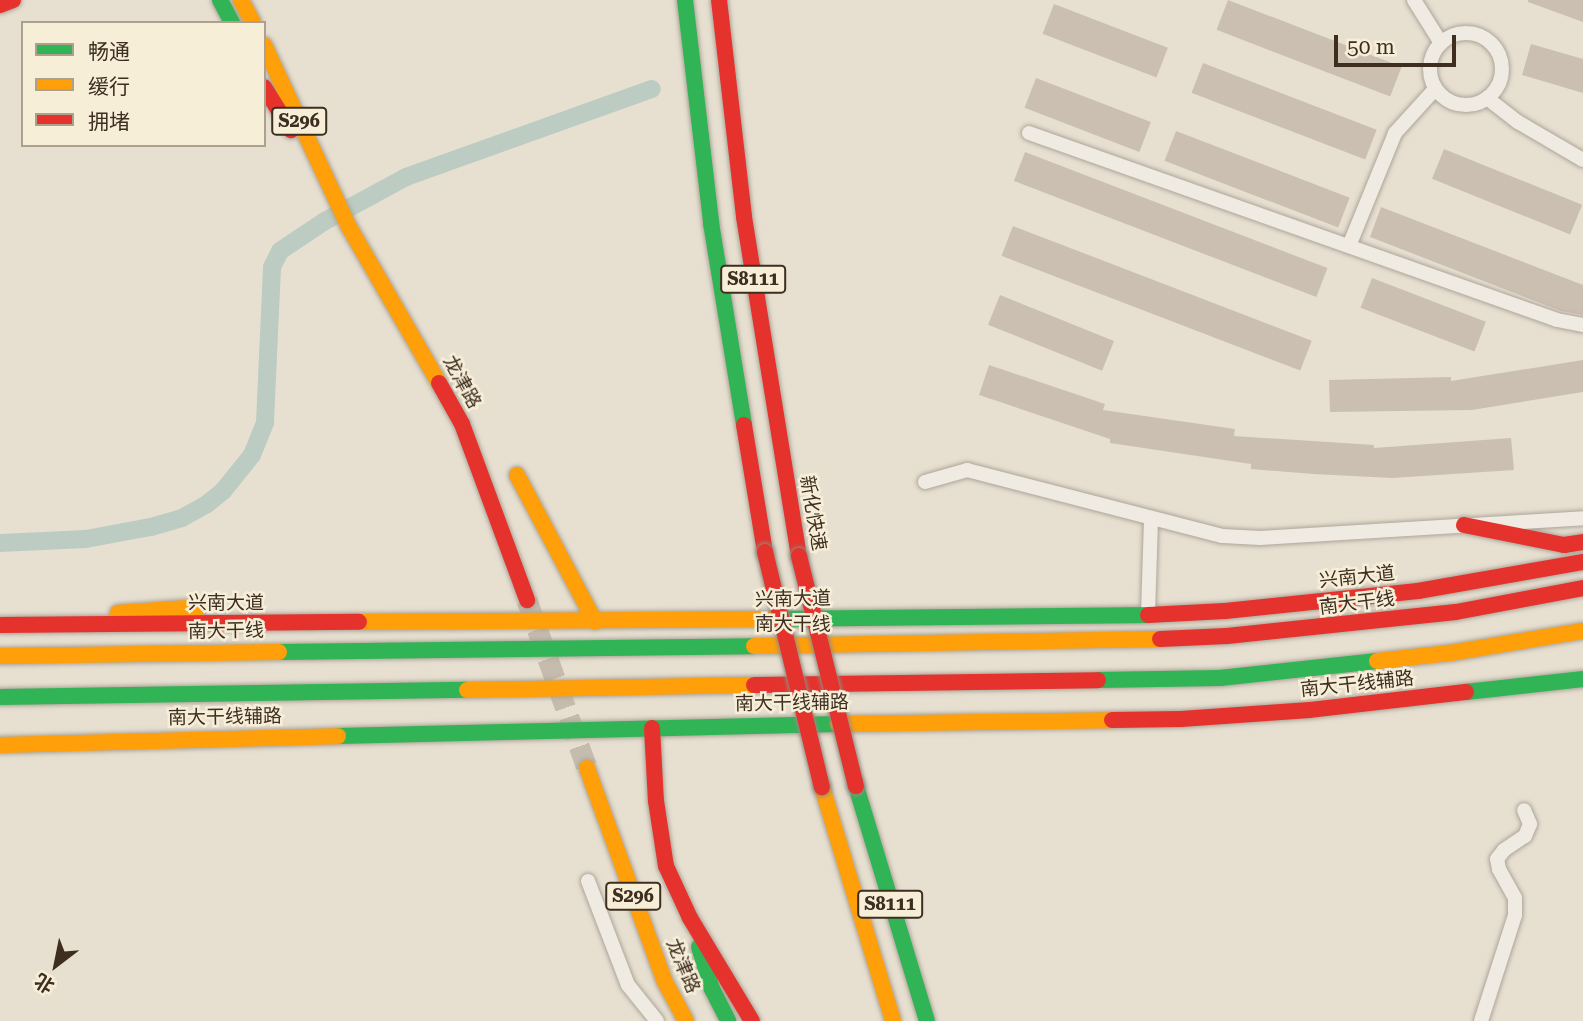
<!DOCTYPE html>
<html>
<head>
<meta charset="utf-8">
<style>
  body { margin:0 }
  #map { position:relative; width:1583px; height:1021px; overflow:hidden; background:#e7e0d1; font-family:"Roboto Serif","Noto Sans SC",serif }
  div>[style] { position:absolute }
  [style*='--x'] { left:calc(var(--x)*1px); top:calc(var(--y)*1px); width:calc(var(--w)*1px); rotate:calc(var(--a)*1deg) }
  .canal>* { height:18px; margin:-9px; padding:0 9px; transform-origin:9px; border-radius:9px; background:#bcccc2 }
  .building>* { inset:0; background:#cbbfb2; transform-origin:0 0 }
  .primary-tunnel>* { height:21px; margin-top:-10.5px; transform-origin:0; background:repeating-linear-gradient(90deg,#c5bcae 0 21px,transparent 0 31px) }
  .roads { filter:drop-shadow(0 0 2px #ada599) drop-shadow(0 0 2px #ada599) }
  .street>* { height:14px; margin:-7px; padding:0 7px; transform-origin:7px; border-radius:7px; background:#efebe3 }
  .street>.ring { margin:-7px; padding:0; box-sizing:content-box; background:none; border:14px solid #efebe3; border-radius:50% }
  .fast>* { height:16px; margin:-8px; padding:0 8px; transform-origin:8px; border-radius:8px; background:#30b455 }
  .slow>* { height:16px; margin:-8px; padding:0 8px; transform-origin:8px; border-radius:8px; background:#ff9f0a }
  .jam>* { height:16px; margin:-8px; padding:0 8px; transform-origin:8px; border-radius:8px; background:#e5322d }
  .bridges { filter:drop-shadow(0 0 2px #928b80) drop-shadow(0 0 2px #928b80) }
  .jam-bridge>* { height:16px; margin:-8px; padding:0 8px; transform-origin:8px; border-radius:8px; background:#e5322d }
  span { translate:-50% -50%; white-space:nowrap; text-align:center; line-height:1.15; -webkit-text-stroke:5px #f7eed8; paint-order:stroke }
  .shield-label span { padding:2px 5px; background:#f7eed8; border:2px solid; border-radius:5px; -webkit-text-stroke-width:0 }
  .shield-label { font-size:18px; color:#3d2e20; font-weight:700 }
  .street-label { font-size:19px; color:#3d2e20 }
  .legend { position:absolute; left:21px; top:21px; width:245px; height:126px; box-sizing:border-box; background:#f7eed8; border:2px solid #ada18e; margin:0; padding:9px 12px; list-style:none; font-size:21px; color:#3d2e20 }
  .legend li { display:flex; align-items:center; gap:14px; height:35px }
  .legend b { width:35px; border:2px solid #ada18e }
  .north { position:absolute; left:21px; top:930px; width:70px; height:70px; -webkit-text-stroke:5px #f7eed8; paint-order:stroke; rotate:212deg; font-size:19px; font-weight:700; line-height:28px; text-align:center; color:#3d2e20 }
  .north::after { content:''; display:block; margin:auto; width:24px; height:32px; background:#3d2e20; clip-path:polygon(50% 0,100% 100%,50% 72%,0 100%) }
  .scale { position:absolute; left:1334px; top:35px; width:122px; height:32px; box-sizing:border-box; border:4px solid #3d2e20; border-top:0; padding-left:9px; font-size:21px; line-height:24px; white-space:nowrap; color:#3d2e20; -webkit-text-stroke:5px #f7eed8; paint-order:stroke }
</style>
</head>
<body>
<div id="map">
  <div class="canal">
    <div style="--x:0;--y:543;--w:86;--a:-2.7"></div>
    <div style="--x:86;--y:539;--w:66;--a:-10.5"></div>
    <div style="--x:151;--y:527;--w:32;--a:-16"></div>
    <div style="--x:182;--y:518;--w:29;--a:-29"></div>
    <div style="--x:207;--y:504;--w:21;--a:-39"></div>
    <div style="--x:223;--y:491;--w:46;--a:-51.1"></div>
    <div style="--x:252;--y:455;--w:35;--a:-68"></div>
    <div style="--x:265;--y:422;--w:155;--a:-87.4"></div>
    <div style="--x:272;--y:267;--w:18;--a:-63"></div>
    <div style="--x:280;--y:251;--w:54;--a:-33.7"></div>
    <div style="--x:325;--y:221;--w:92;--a:-28.5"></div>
    <div style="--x:406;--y:177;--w:261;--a:-19.7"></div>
  </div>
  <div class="building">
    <div style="left:1228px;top:0;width:186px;height:32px;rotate:21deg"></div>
    <div style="clip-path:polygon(1528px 0,1583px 0,1583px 22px,1528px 2px)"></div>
    <div style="left:1054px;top:4px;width:122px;height:32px;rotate:21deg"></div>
    <div style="clip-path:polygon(1531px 44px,1583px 59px,1583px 93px,1522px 75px)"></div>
    <div style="left:1203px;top:63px;width:186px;height:32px;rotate:21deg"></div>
    <div style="left:1036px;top:78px;width:123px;height:32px;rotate:21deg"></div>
    <div style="left:1176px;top:131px;width:186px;height:32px;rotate:21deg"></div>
    <div style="left:1444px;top:149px;width:149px;height:32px;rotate:22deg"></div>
    <div style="left:1025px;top:152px;width:324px;height:31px;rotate:21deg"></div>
    <div style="clip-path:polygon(1381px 207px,1583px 285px,1583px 315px,1561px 311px,1370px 237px)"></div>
    <div style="left:1013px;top:226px;width:320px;height:32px;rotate:21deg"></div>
    <div style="left:1372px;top:278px;width:122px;height:32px;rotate:21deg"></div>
    <div style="left:1000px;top:295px;width:123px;height:32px;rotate:22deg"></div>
    <div style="clip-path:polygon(1583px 360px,1583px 392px,1472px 410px,1330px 412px,1329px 380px,1451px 377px,1451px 381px)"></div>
    <div style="clip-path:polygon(989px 365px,1105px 404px,1103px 410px,1235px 429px,1234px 436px,1374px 445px,1374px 448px,1511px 438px,1514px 470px,1392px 478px,1313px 474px,1251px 469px,1251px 464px,1110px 443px,1110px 439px,979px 395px)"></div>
  </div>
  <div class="primary-tunnel">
    <div style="--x:527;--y:600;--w:178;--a:70.3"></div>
  </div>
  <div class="roads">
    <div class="street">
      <div style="--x:1414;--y:0;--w:51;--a:57.9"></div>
      <div class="ring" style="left:1430px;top:33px;width:58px;height:58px"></div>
      <div style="--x:1487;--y:98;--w:39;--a:38"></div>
      <div style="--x:1518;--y:122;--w:75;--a:30.3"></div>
      <div style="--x:1029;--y:133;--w:560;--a:19.5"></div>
      <div style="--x:1557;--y:320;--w:26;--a:11"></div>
      <div style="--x:1349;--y:246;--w:122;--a:-67.8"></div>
      <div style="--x:1395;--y:133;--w:59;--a:-47.7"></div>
      <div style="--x:925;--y:482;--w:44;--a:-15.9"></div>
      <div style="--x:967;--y:470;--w:264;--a:14.5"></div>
      <div style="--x:1223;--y:536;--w:37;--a:3"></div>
      <div style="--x:1260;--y:538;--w:324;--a:-3.5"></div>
      <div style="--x:1148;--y:615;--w:96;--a:-88.2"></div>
      <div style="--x:588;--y:881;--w:111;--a:69"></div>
      <div style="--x:628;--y:985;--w:46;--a:51.1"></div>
      <div style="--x:1481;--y:1021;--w:111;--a:-72.2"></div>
      <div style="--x:1515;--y:915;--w:17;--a:-90"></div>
      <div style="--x:1515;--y:898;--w:33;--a:-119"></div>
      <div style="--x:1499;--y:869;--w:10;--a:-101"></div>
      <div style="--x:1497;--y:859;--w:11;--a:-52"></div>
      <div style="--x:1504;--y:850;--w:25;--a:-34"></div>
      <div style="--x:1525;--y:836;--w:13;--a:-67"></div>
      <div style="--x:1530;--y:824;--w:15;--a:-113"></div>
    </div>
    <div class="fast">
      <div style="--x:220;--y:0;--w:26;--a:62"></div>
      <div style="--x:685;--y:0;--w:225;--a:83.3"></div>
      <div style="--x:711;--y:223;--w:205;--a:80.7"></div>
      <div style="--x:774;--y:619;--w:374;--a:-0.6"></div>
      <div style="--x:279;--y:652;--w:475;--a:-0.7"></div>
      <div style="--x:1098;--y:680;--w:122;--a:-0.9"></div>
      <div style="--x:1220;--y:678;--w:158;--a:-6.2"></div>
      <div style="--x:1466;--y:692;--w:118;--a:-6.3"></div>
      <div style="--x:0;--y:697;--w:467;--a:-0.9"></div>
      <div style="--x:338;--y:736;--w:500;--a:-1.37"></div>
      <div style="--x:856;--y:786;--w:245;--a:73.2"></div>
      <div style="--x:699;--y:947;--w:44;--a:72.8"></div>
      <div style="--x:712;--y:989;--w:36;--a:63"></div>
    </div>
    <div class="slow">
      <div style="--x:241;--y:0;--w:26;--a:62"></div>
      <div style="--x:264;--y:45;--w:201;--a:65"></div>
      <div style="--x:349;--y:227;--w:180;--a:60"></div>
      <div style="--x:517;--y:475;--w:166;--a:62"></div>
      <div style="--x:118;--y:613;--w:82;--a:-4.2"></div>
      <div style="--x:359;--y:622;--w:415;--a:-0.4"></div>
      <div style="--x:754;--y:646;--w:406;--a:-1"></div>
      <div style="--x:0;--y:656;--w:279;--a:-0.8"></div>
      <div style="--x:1377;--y:661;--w:73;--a:-6.3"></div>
      <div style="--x:1450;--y:653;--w:135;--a:-9.4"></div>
      <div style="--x:467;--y:690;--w:287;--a:-1"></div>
      <div style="--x:838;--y:724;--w:274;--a:-0.8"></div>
      <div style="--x:0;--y:745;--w:338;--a:-1.5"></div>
      <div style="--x:587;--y:768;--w:228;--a:70"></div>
      <div style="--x:665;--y:982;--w:44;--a:61.7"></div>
      <div style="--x:822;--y:787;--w:245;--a:73.1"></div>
    </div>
    <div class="jam">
      <div style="--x:719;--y:0;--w:218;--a:83.4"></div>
      <div style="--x:744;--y:217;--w:343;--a:80.8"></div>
      <div style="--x:0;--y:5;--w:14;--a:-21"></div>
      <div style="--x:264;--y:87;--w:51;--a:57.9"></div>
      <div style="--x:439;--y:383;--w:47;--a:60.7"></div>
      <div style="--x:462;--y:424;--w:188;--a:69.7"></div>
      <div style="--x:744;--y:425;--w:129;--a:80.6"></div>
      <div style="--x:1464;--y:525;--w:102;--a:11.3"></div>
      <div style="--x:1564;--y:545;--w:19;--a:-9"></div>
      <div style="--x:1148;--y:615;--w:77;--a:-3"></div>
      <div style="--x:1225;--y:611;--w:194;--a:-5.9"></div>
      <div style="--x:1418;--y:591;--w:168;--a:-10"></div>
      <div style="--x:0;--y:625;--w:359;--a:-0.5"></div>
      <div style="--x:1160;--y:639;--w:67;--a:-2.6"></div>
      <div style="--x:1227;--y:636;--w:230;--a:-6"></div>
      <div style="--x:1456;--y:612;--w:129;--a:-10.7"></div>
      <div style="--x:754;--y:685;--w:344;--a:-0.8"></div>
      <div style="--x:1112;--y:720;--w:69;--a:-0.8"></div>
      <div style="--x:1181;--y:719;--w:129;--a:-4"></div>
      <div style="--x:1310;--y:710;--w:157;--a:-6.6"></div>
      <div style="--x:652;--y:728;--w:73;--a:86.9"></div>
      <div style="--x:656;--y:801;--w:66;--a:81.3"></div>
      <div style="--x:666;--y:866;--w:57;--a:65.2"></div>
      <div style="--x:690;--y:918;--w:120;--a:59"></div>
    </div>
  </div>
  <div class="bridges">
    <div class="jam-bridge">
      <div style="--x:765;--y:552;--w:242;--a:76.4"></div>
      <div style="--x:799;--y:556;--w:237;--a:76.1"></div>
    </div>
  </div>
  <div class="shield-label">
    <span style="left:299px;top:121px">S296</span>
    <span style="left:753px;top:279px">S8111</span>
    <span style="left:633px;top:896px">S296</span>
    <span style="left:890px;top:904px">S8111</span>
  </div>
  <div class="street-label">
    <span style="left:462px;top:382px;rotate:61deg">龙津路</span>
    <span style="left:813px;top:513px;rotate:80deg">新化快速</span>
    <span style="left:1357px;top:577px;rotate:-6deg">兴南大道</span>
    <span style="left:793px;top:599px;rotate:-1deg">兴南大道</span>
    <span style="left:226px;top:603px">兴南大道</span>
    <span style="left:1357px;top:603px;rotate:-7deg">南大干线</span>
    <span style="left:793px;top:624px">南大干线</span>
    <span style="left:226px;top:631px;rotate:-1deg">南大干线</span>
    <span style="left:1357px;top:684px;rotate:-6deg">南大干线辅路</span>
    <span style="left:792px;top:703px;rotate:-1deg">南大干线辅路</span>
    <span style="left:225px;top:717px;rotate:-1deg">南大干线辅路</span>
    <span style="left:683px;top:966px;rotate:67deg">龙津路</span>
  </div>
  <ul class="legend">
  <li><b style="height:9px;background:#30b455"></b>畅通</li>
  <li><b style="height:9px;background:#ff9f0a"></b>缓行</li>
  <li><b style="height:9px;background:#e5322d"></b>拥堵</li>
  </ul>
  <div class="north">北</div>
  <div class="scale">50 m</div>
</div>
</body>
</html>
